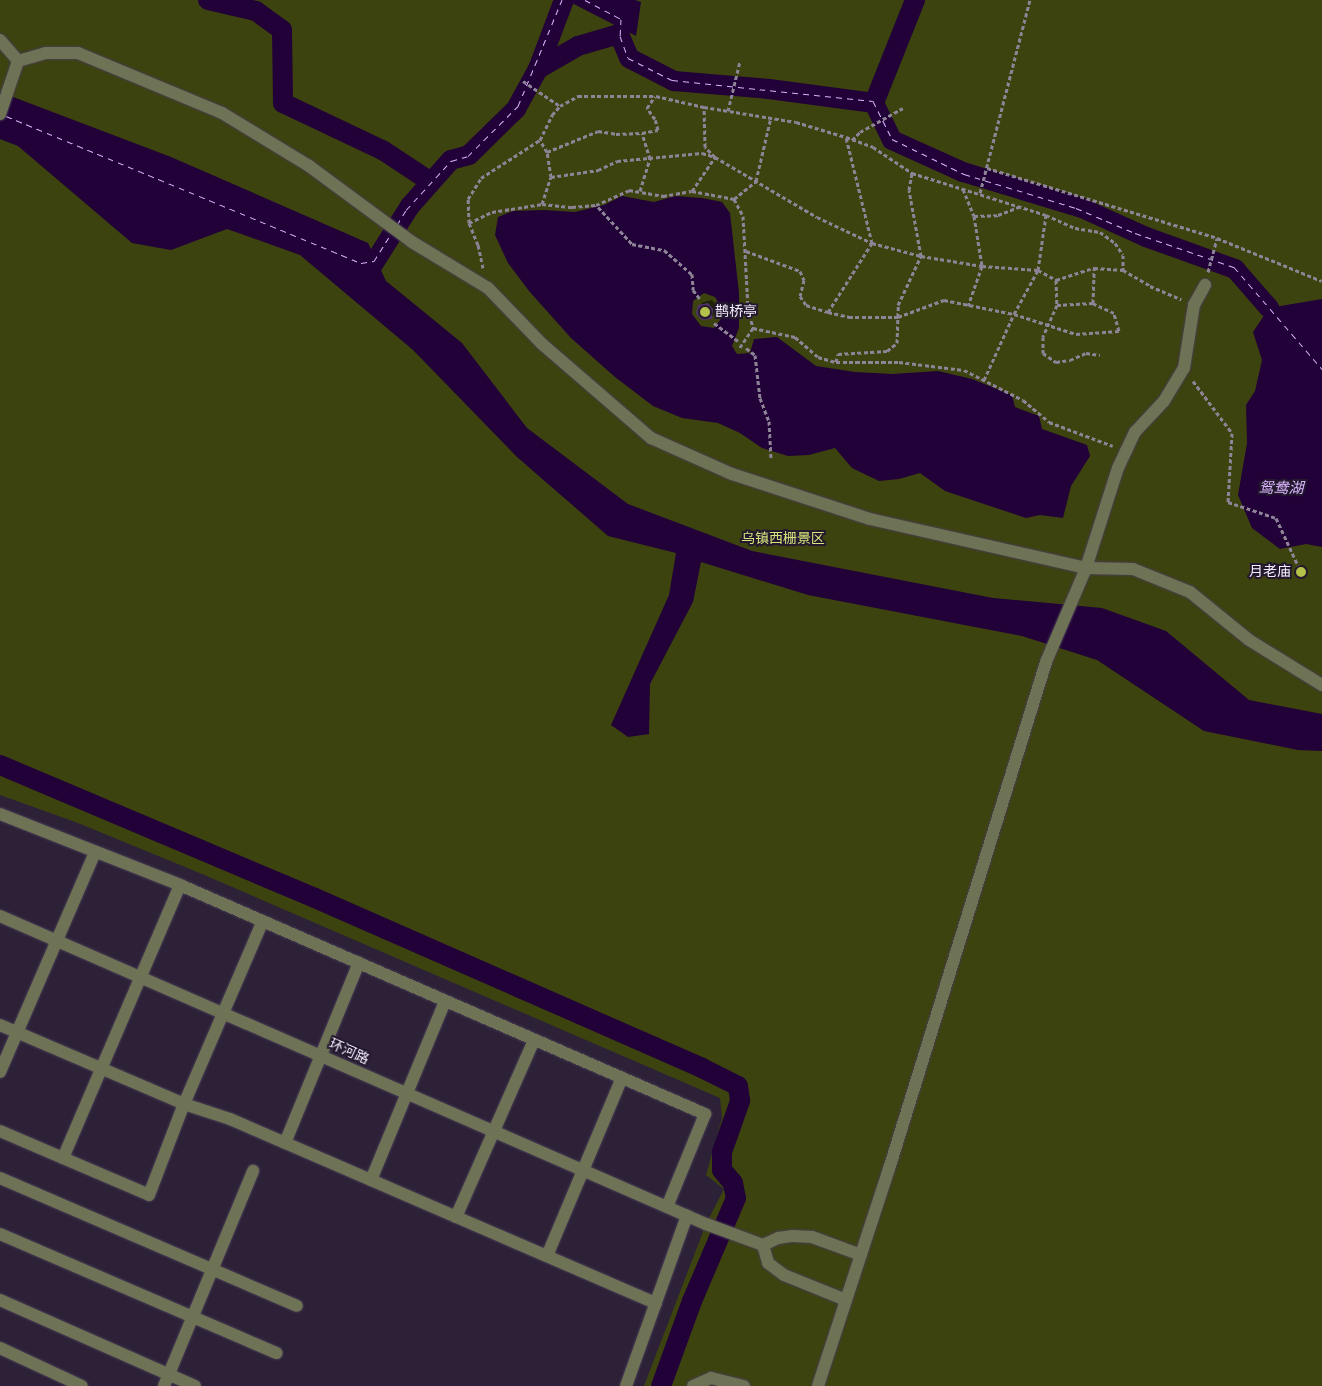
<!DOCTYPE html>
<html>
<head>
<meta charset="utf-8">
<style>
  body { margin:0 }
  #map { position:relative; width:1322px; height:1386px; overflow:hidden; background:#2d2138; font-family:"Fira Sans","Noto Sans SC",sans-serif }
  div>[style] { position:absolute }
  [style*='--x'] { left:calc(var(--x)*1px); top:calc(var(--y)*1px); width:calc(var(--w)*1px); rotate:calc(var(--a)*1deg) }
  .green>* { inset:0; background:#3d430e }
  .water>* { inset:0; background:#210138 }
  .shadow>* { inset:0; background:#0007 }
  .canal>* { height:20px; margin:-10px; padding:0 10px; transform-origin:10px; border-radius:10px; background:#210138 }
  .ferry>* { height:1px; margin-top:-0.5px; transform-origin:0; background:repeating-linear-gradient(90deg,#d8b5fc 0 6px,transparent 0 11px) }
  .building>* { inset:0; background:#51336d }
  .path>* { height:3px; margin-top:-1.5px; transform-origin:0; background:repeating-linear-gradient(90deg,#8e8498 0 4px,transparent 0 6.5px) }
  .roads { filter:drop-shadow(0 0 1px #493e54) drop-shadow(0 0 1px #493e54) }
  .minor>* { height:12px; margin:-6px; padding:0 6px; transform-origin:6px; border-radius:6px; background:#6e7355 }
  .dots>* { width:14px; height:14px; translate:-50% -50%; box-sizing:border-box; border:2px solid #23182e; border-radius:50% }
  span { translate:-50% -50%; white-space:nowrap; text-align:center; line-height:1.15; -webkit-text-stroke:4px #23182e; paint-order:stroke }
  .poi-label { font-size:14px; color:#f4edfd }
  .left { translate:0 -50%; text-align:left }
  .right { translate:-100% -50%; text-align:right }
  .park-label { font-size:14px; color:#d6e47b }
  .street-label { font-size:14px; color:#f4edfd }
  .water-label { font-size:15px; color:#d8b5fc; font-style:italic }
</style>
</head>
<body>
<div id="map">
  <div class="green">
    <div style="clip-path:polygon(0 0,1322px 0,1322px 1386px,644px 1386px,706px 1224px,724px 1189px,706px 1175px,722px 1118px,720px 1098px,202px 874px,78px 823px,0 795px)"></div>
  </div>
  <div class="water">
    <div style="clip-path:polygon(566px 0,635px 0,641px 2px,636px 36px)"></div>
    <div style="clip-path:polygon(0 92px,171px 157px,368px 243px,386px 281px,462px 343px,527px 428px,628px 504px,752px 551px,993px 598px,1102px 608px,1166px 631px,1249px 700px,1322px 714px,1322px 751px,1298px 750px,1204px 731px,1097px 660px,1022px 636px,808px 595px,701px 562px,693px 602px,650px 684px,649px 734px,628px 737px,611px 725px,669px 595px,676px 553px,608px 536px,517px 457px,413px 350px,300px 255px,227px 229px,171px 250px,132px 243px,18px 146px,0 139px)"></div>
    <div style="clip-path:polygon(evenodd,622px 196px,654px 202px,675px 196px,702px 198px,722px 202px,730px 213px,739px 293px,739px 328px,732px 346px,737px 354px,750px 353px,754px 339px,777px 337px,816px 366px,855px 372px,892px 374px,938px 371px,972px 379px,1012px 395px,1015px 407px,1039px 416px,1042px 429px,1087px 445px,1090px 456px,1071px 486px,1063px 518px,1040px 515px,1026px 518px,945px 491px,920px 473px,899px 479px,879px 481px,852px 468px,835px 448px,809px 455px,788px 456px,762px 448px,740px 433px,718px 423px,682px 418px,653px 406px,615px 377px,571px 338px,529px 291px,508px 263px,495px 235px,498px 217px,513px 211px,544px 210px,575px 212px,604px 205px,622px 196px,704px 293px,715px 297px,722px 309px,721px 319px,714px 328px,701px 326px,692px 314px,693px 301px,704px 293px)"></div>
    <div style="clip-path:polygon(1322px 299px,1322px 547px,1306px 544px,1280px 549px,1252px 528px,1238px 495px,1247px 443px,1246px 405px,1255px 391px,1262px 360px,1253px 332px,1269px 308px)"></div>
  </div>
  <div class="shadow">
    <div style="clip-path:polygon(712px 300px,716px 305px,715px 314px,712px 317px,699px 306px,703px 302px)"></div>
  </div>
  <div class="canal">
    <div style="--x:208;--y:0;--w:49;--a:12.9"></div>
    <div style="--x:256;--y:11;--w:32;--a:36"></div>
    <div style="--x:282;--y:30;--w:73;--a:89.2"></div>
    <div style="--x:283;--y:103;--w:112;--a:25.4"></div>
    <div style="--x:384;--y:151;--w:56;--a:33.4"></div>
    <div style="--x:915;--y:0;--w:111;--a:111.7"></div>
    <div style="--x:874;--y:103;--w:41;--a:64.1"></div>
    <div style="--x:892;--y:140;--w:78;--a:24.3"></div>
    <div style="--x:963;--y:172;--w:124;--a:16.8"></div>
    <div style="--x:1082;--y:208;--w:70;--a:24.4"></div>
    <div style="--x:1146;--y:237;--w:95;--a:19.8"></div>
    <div style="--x:1235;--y:269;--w:52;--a:48.9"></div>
    <div style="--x:538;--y:69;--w:74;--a:-69.4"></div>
    <div style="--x:369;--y:271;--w:77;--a:-57.8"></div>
    <div style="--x:410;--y:206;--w:62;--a:-48.3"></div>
    <div style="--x:451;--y:160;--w:19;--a:-16"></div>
    <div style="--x:469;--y:155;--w:66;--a:-44.4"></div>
    <div style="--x:516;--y:109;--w:46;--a:-61.2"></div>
    <div style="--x:538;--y:69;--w:46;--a:-29.9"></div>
    <div style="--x:578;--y:46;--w:43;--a:-16.3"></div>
    <div style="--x:619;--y:34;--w:26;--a:67"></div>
    <div style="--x:629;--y:58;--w:51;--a:27.1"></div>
    <div style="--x:674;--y:81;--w:95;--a:4.8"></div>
    <div style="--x:769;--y:89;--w:106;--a:7.6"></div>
    <div style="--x:0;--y:765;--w:342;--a:22.9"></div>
    <div style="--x:315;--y:898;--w:423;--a:23.7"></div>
    <div style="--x:702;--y:1068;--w:40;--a:26.6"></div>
    <div style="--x:738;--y:1086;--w:15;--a:82"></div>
    <div style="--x:740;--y:1101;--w:54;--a:109.4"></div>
    <div style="--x:722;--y:1152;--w:18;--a:90"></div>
    <div style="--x:722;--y:1170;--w:17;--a:50"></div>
    <div style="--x:733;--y:1183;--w:15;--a:79"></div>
    <div style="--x:736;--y:1198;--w:112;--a:113.1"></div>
    <div style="--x:692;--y:1301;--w:90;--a:110"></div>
  </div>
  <div class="ferry">
    <div style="--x:585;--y:0;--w:41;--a:27.8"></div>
    <div style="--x:621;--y:19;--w:17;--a:93"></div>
    <div style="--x:620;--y:36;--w:23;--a:70"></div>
    <div style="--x:628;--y:58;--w:49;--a:26.6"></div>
    <div style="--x:672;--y:80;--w:202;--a:6"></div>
    <div style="--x:873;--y:101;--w:42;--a:63.4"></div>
    <div style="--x:892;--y:139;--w:80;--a:25.9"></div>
    <div style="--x:964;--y:174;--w:117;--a:16.9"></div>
    <div style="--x:1076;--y:208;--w:64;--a:23"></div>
    <div style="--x:1135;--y:233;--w:105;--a:19"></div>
    <div style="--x:1234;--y:267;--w:135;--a:49.2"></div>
    <div style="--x:6;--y:116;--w:384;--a:22.5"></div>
    <div style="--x:361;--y:263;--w:13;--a:-9"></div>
    <div style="--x:374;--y:261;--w:32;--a:-58"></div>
    <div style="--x:397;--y:225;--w:17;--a:-59"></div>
    <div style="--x:406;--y:210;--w:67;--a:-47.4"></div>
    <div style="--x:451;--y:161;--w:18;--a:-16"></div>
    <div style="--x:468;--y:156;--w:71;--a:-45"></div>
    <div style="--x:518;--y:106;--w:115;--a:-67.5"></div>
  </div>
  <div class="building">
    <div style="clip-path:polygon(708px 303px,713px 309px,712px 319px,702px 320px,696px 314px,698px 305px)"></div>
  </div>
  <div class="path">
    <div style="--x:523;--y:81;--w:45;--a:34"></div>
    <div style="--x:728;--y:111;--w:51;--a:-76.5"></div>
    <div style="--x:852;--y:140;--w:11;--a:-45"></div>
    <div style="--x:860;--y:132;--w:49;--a:-29.2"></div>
    <div style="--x:547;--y:152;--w:55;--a:-22.4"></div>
    <div style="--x:598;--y:131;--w:18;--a:9"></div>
    <div style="--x:616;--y:134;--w:26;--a:-2"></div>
    <div style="--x:642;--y:133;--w:16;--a:-11"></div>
    <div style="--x:658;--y:130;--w:11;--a:-105"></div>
    <div style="--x:655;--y:119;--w:14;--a:-126"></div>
    <div style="--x:647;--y:108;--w:14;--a:-56"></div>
    <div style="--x:987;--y:168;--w:240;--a:16.9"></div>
    <div style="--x:1217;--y:238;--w:113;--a:22.3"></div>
    <div style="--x:551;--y:177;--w:48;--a:-8.5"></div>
    <div style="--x:598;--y:170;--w:21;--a:-25"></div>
    <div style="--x:617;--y:161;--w:85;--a:-5.4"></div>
    <div style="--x:702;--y:153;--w:14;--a:17"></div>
    <div style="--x:715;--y:157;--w:118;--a:30.5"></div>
    <div style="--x:817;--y:217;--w:61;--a:25.3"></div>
    <div style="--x:872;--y:243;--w:51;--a:14.9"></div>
    <div style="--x:921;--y:256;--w:62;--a:9.3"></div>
    <div style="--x:982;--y:266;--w:56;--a:4.1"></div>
    <div style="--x:1038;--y:270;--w:21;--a:29"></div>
    <div style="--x:1056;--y:280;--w:25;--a:88"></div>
    <div style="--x:1057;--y:305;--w:35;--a:114"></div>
    <div style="--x:1043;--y:337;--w:16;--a:90"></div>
    <div style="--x:1043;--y:353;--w:16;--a:35"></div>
    <div style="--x:1056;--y:362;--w:14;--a:-8"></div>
    <div style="--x:1070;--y:360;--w:17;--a:-24"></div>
    <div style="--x:1086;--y:353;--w:14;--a:8"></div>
    <div style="--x:963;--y:189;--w:29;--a:68"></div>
    <div style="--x:974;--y:216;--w:51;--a:80.9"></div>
    <div style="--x:982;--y:266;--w:42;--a:109.3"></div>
    <div style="--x:640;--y:191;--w:34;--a:-73"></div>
    <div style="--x:650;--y:159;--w:27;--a:-107"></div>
    <div style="--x:692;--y:191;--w:41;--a:-55.9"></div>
    <div style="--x:715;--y:157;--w:14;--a:-135"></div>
    <div style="--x:705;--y:147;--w:40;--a:-91.4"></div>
    <div style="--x:980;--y:193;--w:199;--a:-75.5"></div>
    <div style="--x:734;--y:199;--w:28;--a:-39"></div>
    <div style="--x:756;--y:181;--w:66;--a:-76.8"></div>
    <div style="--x:542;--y:204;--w:28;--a:-72"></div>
    <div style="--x:551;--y:177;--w:25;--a:-99"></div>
    <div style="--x:547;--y:152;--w:14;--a:-120"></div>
    <div style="--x:540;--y:140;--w:28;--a:-64"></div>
    <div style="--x:552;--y:115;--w:12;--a:-48"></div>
    <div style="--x:560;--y:106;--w:21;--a:-29"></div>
    <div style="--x:578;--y:96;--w:78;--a:0"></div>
    <div style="--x:656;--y:96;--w:49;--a:12.9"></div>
    <div style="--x:704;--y:107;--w:93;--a:9.3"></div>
    <div style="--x:796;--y:122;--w:52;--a:16.7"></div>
    <div style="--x:846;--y:137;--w:29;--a:20"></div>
    <div style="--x:873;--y:147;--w:47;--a:33.7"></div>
    <div style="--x:912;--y:173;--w:140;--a:17.4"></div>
    <div style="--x:1046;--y:215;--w:32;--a:24"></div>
    <div style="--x:1075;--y:228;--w:25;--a:9"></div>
    <div style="--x:1100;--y:232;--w:19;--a:36"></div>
    <div style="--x:1115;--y:243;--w:14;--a:56"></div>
    <div style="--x:1123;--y:255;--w:15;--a:90"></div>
    <div style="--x:598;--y:207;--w:50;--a:47.4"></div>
    <div style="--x:632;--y:244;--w:33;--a:11"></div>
    <div style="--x:664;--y:250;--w:37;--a:41"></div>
    <div style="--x:692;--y:274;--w:16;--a:86"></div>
    <div style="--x:693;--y:290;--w:11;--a:52"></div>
    <div style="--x:974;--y:216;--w:24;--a:-2"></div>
    <div style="--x:998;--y:215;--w:22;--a:-21"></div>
    <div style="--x:469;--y:223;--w:24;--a:-92"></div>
    <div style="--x:468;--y:199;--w:25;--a:-58"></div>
    <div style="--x:481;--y:178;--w:70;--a:-32.8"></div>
    <div style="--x:746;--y:251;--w:58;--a:20.3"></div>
    <div style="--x:800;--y:271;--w:10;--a:66"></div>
    <div style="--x:804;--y:280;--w:16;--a:104"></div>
    <div style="--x:800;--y:296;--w:11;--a:56"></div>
    <div style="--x:806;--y:305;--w:23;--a:18"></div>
    <div style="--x:828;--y:312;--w:22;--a:13"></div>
    <div style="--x:849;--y:317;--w:49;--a:0"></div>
    <div style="--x:898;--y:317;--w:49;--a:-20.3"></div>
    <div style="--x:944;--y:300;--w:71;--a:11.3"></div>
    <div style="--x:1014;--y:314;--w:65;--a:17.9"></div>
    <div style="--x:1076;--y:334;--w:43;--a:-4"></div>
    <div style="--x:1119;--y:331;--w:19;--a:-106"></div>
    <div style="--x:1114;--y:313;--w:23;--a:-155"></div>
    <div style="--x:1093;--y:303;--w:36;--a:177"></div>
    <div style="--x:483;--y:268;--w:24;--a:-102"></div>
    <div style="--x:478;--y:245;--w:24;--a:-112"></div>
    <div style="--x:469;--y:223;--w:25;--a:-26"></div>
    <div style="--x:492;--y:212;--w:51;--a:-9.1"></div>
    <div style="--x:542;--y:204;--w:30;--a:6"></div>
    <div style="--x:572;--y:207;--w:24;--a:-5"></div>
    <div style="--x:596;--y:205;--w:36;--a:-24"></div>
    <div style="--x:629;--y:190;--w:35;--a:10"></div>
    <div style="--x:663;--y:196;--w:29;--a:-10"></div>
    <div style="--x:692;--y:191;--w:43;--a:10.8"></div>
    <div style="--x:734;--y:199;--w:19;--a:62"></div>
    <div style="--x:743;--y:216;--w:92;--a:86.9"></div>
    <div style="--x:748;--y:308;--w:21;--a:76"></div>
    <div style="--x:753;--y:328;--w:25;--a:124"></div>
    <div style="--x:1208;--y:272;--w:35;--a:-75"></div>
    <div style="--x:1056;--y:280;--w:40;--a:-18"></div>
    <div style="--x:1094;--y:268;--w:29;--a:4"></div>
    <div style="--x:1123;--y:270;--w:34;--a:30"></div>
    <div style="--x:1150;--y:286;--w:34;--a:23"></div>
    <div style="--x:1093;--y:303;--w:35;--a:-88"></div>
    <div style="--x:828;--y:312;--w:82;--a:-57.5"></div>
    <div style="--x:872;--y:243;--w:109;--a:-103.8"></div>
    <div style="--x:714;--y:323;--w:30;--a:37"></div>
    <div style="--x:753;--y:328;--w:43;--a:12.1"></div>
    <div style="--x:795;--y:337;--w:30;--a:41"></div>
    <div style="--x:818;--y:357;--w:19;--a:16"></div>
    <div style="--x:836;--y:362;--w:63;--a:0"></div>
    <div style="--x:899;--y:362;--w:65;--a:7"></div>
    <div style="--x:964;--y:370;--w:66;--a:27"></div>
    <div style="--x:1023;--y:400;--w:34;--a:40"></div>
    <div style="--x:1049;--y:422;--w:68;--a:20.6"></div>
    <div style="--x:746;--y:348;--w:11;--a:38"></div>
    <div style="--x:755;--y:355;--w:43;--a:83.4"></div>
    <div style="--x:760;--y:398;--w:25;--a:69"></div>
    <div style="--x:769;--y:421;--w:38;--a:87"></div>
    <div style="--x:836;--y:362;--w:8;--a:-76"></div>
    <div style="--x:838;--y:354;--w:49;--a:-3.5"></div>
    <div style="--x:887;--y:351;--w:13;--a:-39"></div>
    <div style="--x:897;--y:343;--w:38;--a:-88"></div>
    <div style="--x:898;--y:305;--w:54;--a:-64.9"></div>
    <div style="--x:921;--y:256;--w:67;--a:-100.3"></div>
    <div style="--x:909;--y:190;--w:17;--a:-80"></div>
    <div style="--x:984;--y:380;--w:72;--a:-65.6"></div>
    <div style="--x:1014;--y:314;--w:50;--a:-61.4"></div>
    <div style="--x:1038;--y:270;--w:56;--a:-81.7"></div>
    <div style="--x:1193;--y:381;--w:65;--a:53.1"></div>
    <div style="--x:1232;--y:433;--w:69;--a:93.3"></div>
    <div style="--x:1228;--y:502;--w:51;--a:18.4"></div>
    <div style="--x:1276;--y:518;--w:60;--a:65.2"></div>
  </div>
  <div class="roads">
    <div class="minor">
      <div style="--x:0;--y:40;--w:28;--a:49"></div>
      <div style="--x:0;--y:114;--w:56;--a:-71.2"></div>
      <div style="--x:18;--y:61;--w:29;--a:-16"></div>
      <div style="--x:46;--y:53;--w:32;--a:0"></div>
      <div style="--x:78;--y:53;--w:156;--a:22.6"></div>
      <div style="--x:222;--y:113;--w:102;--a:31.3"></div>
      <div style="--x:309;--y:166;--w:128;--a:36.4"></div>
      <div style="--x:412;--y:242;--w:89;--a:31.2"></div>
      <div style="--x:488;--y:288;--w:78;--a:46"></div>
      <div style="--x:542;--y:344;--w:144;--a:40.8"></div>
      <div style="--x:651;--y:438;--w:89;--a:24"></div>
      <div style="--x:732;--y:474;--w:145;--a:18.1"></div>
      <div style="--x:870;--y:519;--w:221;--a:12.8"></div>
      <div style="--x:1086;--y:568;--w:47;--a:1.2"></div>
      <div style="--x:1133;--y:569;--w:61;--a:22"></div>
      <div style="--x:1190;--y:592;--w:76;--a:39.1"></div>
      <div style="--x:1249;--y:640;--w:86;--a:31.7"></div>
      <div style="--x:0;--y:814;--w:193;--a:21.5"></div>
      <div style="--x:180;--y:885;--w:573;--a:23.57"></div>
      <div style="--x:705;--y:1114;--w:100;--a:112.2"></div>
      <div style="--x:0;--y:916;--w:770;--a:23.57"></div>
      <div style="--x:706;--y:1224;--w:61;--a:20.2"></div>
      <div style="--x:763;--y:1245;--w:17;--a:-25"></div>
      <div style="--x:778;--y:1238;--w:15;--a:-8"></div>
      <div style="--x:793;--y:1236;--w:19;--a:3"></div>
      <div style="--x:812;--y:1237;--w:52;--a:20.2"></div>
      <div style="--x:0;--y:1025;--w:200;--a:23.2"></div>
      <div style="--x:184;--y:1104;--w:48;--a:18.1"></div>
      <div style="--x:230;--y:1119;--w:464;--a:23.4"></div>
      <div style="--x:0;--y:1072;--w:240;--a:-66.6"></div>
      <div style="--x:0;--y:1131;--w:162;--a:23.2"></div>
      <div style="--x:149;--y:1195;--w:97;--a:-69"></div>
      <div style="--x:184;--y:1104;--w:199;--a:-66.7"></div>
      <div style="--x:285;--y:1143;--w:195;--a:-67.7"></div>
      <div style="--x:63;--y:1158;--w:297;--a:-66.8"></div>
      <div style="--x:0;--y:1178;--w:323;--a:23.3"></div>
      <div style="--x:371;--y:1180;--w:194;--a:-67.5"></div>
      <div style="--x:456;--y:1217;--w:193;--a:-66.2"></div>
      <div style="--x:0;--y:1234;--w:301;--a:23.3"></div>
      <div style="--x:763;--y:1245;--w:19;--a:74"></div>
      <div style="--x:768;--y:1263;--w:20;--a:37"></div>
      <div style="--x:784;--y:1275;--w:67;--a:22"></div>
      <div style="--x:547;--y:1256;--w:193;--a:-67.2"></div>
      <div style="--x:0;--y:1300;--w:213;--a:23.8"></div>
      <div style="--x:0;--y:1348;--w:90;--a:24.9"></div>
      <div style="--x:164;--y:1386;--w:233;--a:-67.5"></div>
      <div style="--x:626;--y:1386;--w:181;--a:-70.3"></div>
      <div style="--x:693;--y:1386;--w:20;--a:-24"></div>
      <div style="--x:711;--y:1378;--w:34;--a:14"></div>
      <div style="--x:818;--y:1386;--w:228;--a:-71.9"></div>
      <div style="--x:889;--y:1169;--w:531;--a:-72.79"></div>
      <div style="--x:1046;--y:662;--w:102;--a:-66.9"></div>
      <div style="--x:1086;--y:568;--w:105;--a:-72.3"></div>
      <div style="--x:1118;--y:468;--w:19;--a:-65"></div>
      <div style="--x:1126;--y:451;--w:21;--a:-65"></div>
      <div style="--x:1135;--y:432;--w:42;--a:-46.9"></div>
      <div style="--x:1164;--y:401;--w:39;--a:-59"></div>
      <div style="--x:1184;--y:368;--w:64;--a:-81"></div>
      <div style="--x:1194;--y:305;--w:23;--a:-61"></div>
    </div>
  </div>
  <div class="dots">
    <div style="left:705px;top:312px;background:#b4c24a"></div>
    <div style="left:1301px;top:572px;background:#b4c24a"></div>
  </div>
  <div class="poi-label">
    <span class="left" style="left:715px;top:312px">鹊桥亭</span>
    <span class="right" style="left:1291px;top:572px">月老庙</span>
  </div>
  <div class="park-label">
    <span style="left:783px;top:539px">乌镇西栅景区</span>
  </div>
  <div class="street-label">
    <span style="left:349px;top:1052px;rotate:24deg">环河路</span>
  </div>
  <div class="water-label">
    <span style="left:1281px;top:489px">鸳鸯湖</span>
  </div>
</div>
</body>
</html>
